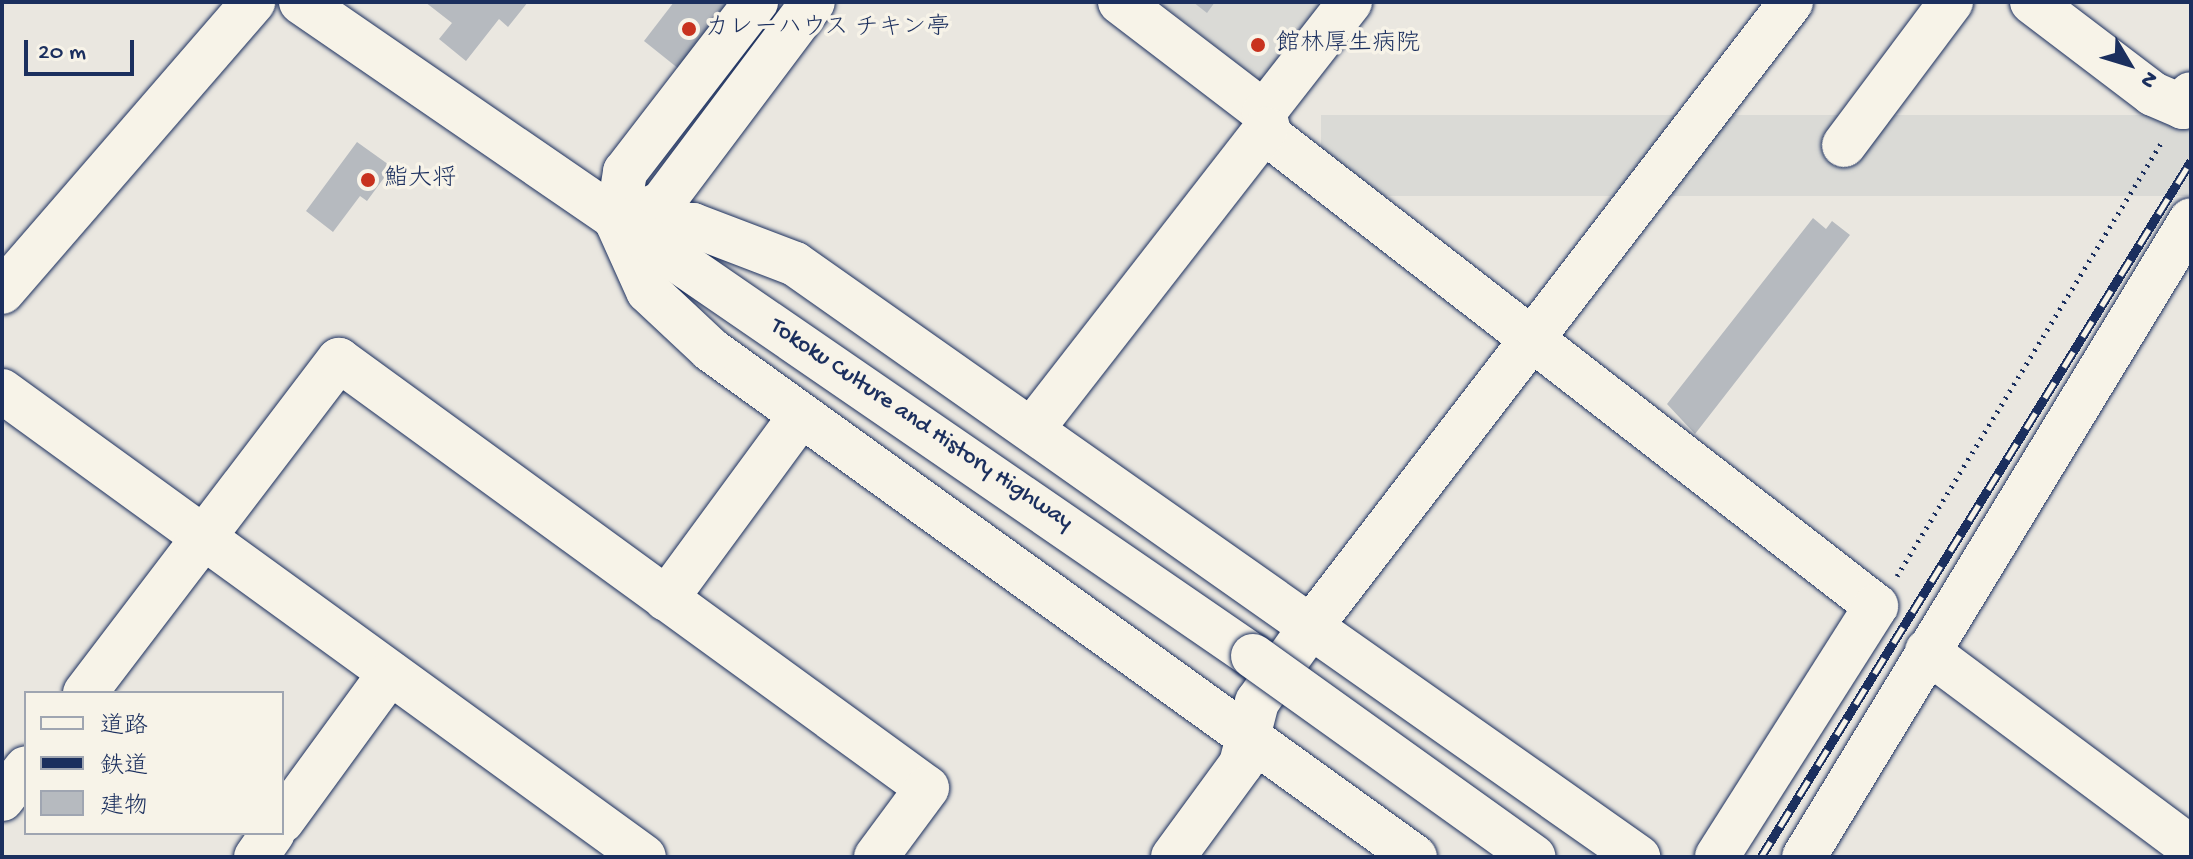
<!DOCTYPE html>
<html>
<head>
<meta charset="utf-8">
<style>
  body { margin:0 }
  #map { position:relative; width:2193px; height:859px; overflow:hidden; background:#eae7e0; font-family:"Gochi Hand","Klee One",sans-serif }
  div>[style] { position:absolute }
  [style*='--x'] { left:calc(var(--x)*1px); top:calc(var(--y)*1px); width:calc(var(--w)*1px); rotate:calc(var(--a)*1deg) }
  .built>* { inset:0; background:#dadad6; transform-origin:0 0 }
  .building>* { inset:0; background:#b6babf }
  .path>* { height:5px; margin-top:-2.5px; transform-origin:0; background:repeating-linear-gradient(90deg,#1b2f5e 0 2px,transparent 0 8px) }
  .roads { filter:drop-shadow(0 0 2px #1b2f5e) drop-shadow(0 0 2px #1b2f5e) }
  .minor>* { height:44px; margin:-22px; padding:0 22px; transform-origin:22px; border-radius:22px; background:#f7f3e8 }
  .highway>* { height:44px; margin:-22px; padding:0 22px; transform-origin:22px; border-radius:22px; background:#f7f3e8 }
  .rail>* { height:9px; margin-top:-4.5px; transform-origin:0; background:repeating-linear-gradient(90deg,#f7f3e8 0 18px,#1b2f5e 0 36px); box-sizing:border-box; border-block:2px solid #1b2f5e }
  .bridges { filter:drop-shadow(0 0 2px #1b2f5e) drop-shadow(0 0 2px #1b2f5e) }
  .highway-bridge>* { height:44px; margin:-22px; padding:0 22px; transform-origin:22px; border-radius:22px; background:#f7f3e8 }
  .dots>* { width:22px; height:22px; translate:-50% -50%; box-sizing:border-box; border:4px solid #f7f3e8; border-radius:50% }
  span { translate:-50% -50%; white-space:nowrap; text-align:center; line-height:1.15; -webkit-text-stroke:7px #f7f3e8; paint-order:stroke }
  .poi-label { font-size:24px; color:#1b2f5e }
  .left { translate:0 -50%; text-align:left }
  .street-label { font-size:24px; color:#1b2f5e }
  .frame { position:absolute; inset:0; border:4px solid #1b2f5e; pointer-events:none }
  .legend { position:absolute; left:24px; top:691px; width:260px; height:144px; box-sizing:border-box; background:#f7f3e8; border:2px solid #9fa5b1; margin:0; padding:10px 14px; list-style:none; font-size:24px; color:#1b2f5e }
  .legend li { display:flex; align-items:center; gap:16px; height:40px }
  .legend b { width:40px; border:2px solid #9fa5b1 }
  .north { position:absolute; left:2089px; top:24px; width:80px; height:80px; -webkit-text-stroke:6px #f7f3e8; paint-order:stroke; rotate:128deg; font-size:22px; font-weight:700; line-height:32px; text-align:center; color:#1b2f5e }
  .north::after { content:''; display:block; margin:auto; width:28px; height:36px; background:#1b2f5e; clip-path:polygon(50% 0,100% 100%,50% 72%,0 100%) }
  .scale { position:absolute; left:24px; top:40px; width:110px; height:36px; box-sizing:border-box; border:4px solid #1b2f5e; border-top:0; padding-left:10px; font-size:24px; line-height:28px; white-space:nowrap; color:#1b2f5e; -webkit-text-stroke:6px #f7f3e8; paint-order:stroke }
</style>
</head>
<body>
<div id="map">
  <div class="built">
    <div style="clip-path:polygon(1159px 2px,1335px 2px,1269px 88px)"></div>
    <div style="left:2191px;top:115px;width:81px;height:870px;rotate:90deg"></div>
  </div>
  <div class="building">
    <div style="clip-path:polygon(425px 2px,528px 2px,508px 27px,499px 19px,466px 61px,439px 39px,452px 23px)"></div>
    <div style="clip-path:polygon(674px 2px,739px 2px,684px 73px,644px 41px)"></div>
    <div style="clip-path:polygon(1193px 2px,1215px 2px,1207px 13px)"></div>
    <div style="clip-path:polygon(357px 142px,392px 167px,367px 201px,360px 196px,333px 232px,306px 211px)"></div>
    <div style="clip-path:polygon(1813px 218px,1826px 229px,1832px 221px,1850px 235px,1695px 434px,1667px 404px)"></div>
  </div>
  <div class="path">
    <div style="--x:1897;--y:576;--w:511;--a:-58.61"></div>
  </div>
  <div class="roads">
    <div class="minor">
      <div style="--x:1120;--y:2;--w:181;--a:37.4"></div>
      <div style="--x:1264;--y:112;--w:25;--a:76"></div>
      <div style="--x:1270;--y:136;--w:767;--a:37.8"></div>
      <div style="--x:1876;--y:606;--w:297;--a:122.4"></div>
      <div style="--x:2032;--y:2;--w:152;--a:37.2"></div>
      <div style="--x:2153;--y:94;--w:33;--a:23"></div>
      <div style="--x:2183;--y:107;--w:15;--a:-58"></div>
      <div style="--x:1264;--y:112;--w:140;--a:-52"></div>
      <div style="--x:1844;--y:145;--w:179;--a:-53.2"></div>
      <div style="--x:620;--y:221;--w:46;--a:-23.2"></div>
      <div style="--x:662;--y:203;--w:251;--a:-53.1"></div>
      <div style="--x:617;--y:222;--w:51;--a:-80.9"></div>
      <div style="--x:625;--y:172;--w:215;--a:-52.4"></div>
      <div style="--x:2;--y:292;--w:384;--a:-49.1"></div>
      <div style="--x:2;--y:391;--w:793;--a:35.97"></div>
      <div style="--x:1033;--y:428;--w:379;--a:-52.1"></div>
      <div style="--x:666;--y:599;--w:225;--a:-53.7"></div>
      <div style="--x:1927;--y:651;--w:329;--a:36.7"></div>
      <div style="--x:85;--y:693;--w:419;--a:-52.7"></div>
      <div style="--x:339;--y:360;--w:727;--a:36.05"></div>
      <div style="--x:927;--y:788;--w:86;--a:126.5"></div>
      <div style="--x:2;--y:799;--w:39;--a:-52"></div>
      <div style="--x:282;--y:821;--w:183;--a:-53.9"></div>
      <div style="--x:256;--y:857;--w:29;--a:-55"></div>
      <div style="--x:1173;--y:857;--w:115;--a:-53.8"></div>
      <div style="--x:1241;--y:764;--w:64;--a:-75.5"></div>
      <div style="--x:1257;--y:702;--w:95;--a:-54.5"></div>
      <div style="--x:1312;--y:625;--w:786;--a:-52.44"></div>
      <div style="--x:1415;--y:857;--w:868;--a:-144.24"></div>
      <div style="--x:711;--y:350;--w:86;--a:-136.9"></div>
      <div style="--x:648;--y:291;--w:76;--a:-114.2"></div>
      <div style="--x:617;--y:222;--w:76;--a:2.3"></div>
      <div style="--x:693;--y:225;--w:109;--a:20.9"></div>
      <div style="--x:795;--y:264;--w:1031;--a:35.12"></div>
      <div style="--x:1804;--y:857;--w:745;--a:-58.72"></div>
    </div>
    <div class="highway">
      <div style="--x:301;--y:2;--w:1155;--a:34.49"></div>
    </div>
  </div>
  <div class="rail">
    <div style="--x:1761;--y:857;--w:818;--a:-58.29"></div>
  </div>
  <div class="bridges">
    <div class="highway-bridge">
      <div style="--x:1253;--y:656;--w:345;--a:35.6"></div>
    </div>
  </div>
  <div class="dots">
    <div style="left:689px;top:29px;background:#c8321e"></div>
    <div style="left:1258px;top:45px;background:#c8321e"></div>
    <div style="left:368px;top:180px;background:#c8321e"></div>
  </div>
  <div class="poi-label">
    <span class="left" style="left:705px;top:29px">カレーハウス チキン亭</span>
    <span class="left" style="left:1276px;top:45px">館林厚生病院</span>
    <span class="left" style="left:384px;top:180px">鮨大将</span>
  </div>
  <div class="street-label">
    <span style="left:921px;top:425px;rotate:34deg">Tokoku Culture and History Highway</span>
  </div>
  <div class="frame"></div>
  <ul class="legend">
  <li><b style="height:10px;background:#f7f3e8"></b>道路</li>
  <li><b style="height:10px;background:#1b2f5e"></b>鉄道</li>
  <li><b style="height:22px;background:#b6babf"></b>建物</li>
  </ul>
  <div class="north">N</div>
  <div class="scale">20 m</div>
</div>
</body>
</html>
